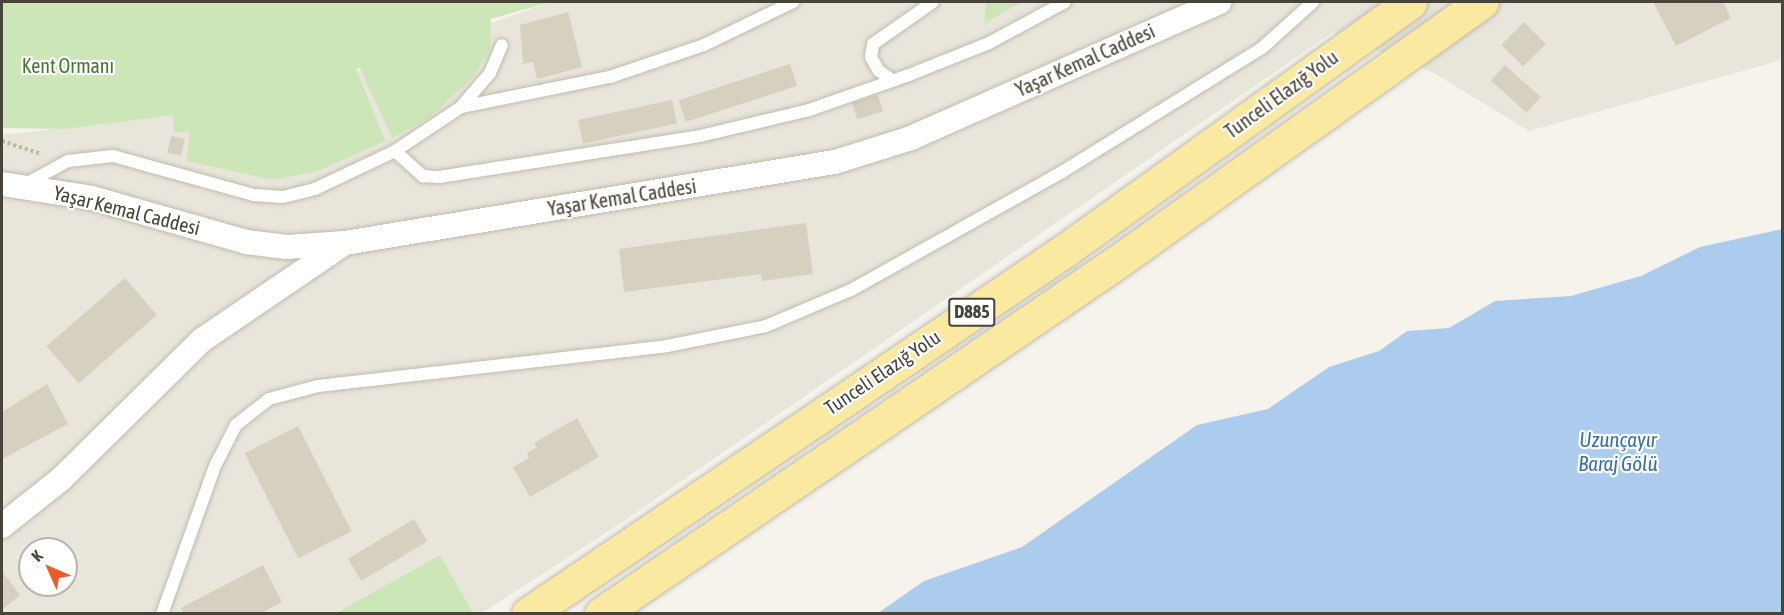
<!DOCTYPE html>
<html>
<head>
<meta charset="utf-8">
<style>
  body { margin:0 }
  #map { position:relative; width:1784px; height:615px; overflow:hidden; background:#f5f3ec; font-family:"Asap Condensed",sans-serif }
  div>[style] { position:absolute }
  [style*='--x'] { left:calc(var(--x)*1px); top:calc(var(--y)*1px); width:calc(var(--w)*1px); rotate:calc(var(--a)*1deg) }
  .residential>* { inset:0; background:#e8e5da }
  .green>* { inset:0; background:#cce6b7 }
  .water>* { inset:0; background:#accced }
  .building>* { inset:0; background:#d6d0c1; transform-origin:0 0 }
  .path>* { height:4px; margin-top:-2px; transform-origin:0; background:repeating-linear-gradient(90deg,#c1b9a0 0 3px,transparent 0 6px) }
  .roads { filter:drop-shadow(0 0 2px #c0bcae) drop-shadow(0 0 2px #c0bcae) }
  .lane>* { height:12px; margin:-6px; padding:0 6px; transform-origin:6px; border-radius:6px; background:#fff }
  .street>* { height:24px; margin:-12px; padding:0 12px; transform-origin:12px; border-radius:12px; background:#fff }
  .primary>* { height:33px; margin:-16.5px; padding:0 16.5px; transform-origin:16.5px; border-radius:16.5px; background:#f9e9a1 }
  span { translate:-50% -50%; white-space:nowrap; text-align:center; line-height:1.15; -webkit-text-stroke:4.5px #fff; paint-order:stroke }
  .shield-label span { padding:2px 4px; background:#fff; border:2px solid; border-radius:4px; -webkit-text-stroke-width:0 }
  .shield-label { font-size:18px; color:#494439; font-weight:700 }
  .street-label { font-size:20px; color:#494439 }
  .park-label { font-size:20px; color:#43782f }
  .water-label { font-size:21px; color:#3771b0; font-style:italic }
  .frame { position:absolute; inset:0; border:3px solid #494439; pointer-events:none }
  .north { position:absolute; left:18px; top:537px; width:60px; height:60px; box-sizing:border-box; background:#fff; border:2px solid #b6b4b0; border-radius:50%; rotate:315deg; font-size:16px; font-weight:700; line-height:24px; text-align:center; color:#494439 }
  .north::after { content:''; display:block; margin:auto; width:21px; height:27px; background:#ee5b29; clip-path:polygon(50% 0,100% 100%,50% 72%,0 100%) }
</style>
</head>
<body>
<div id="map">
  <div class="residential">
    <div style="clip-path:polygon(evenodd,550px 2px,986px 2px,984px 24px,1022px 2px,1782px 2px,1782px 60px,1529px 131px,1434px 73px,1333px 32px,618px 525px,482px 613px,473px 613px,440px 555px,336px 613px,2px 614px,2px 135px,173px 115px,190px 130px,550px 2px,30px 549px,66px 549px,66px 585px,30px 585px,30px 549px)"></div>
  </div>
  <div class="green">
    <div style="clip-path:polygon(2px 2px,550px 2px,491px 19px,490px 49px,473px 77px,430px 117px,392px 138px,360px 68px,356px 69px,385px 141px,318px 171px,272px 180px,187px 161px,190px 131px,174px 133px,173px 115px,64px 129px,2px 128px)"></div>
    <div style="clip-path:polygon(986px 2px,1022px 2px,984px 24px)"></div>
    <div style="clip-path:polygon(440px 555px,473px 613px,336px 613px)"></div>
  </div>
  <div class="water">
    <div style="clip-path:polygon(1782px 229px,1782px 613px,878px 613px,924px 581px,1022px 547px,1197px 425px,1268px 409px,1329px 367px,1379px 351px,1407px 331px,1449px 328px,1495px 301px,1571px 296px,1641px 276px,1700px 247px)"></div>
  </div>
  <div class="building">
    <div style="clip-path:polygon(1653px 2px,1723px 2px,1731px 18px,1676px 46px)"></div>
    <div style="clip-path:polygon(568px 12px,582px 67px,537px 79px,533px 62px,523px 64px,520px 25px)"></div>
    <div style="left:1524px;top:22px;width:31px;height:32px;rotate:45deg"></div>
    <div style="left:790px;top:64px;width:23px;height:117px;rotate:72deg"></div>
    <div style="left:1505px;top:65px;width:48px;height:21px;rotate:42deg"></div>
    <div style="left:878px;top:95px;width:17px;height:27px;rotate:73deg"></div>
    <div style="left:672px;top:100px;width:24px;height:96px;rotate:78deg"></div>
    <div style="left:171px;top:136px;width:14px;height:17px;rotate:12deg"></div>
    <div style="clip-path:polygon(806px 223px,813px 274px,762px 281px,761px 274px,624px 292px,619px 249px)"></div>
    <div style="left:125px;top:278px;width:49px;height:104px;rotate:49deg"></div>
    <div style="clip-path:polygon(47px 384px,68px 424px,2px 459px,2px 412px)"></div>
    <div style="clip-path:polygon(577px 418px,599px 457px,530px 497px,513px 467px,529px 458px,527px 453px,537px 447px,534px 443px)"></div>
    <div style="left:298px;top:426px;width:118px;height:60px;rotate:63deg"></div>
    <div style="left:414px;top:519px;width:26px;height:77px;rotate:59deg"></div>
    <div style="clip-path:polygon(263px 565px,282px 602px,259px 614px,184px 614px,181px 608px)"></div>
    <div style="clip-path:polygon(2px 571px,20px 595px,2px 610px)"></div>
  </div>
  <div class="path">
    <div style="--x:2;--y:141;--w:41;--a:18.4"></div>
  </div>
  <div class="roads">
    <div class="lane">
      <div style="--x:892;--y:80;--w:16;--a:-145"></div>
      <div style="--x:879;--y:71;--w:16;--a:-120"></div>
      <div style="--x:871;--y:57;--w:13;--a:-81"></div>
      <div style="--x:873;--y:44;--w:73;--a:-35"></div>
      <div style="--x:461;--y:107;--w:152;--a:-11.4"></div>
      <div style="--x:610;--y:77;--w:99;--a:-18.8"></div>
      <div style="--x:704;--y:45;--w:99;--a:-25.8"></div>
      <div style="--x:395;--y:151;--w:38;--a:42"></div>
      <div style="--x:423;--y:176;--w:16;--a:4"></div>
      <div style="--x:439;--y:177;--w:264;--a:-8.9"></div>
      <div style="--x:700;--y:136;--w:112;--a:-13.4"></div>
      <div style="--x:809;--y:110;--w:106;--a:-19.3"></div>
      <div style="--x:909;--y:75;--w:86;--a:-21.8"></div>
      <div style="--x:989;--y:43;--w:86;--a:-28.3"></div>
      <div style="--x:24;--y:185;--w:50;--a:-28.6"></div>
      <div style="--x:68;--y:161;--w:45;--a:-6.3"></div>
      <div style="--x:113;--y:156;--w:146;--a:15.5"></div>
      <div style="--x:254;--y:195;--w:29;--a:4"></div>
      <div style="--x:283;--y:197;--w:33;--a:-14"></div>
      <div style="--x:315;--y:189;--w:89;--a:-25.4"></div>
      <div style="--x:395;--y:151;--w:79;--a:-33.7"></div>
      <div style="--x:461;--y:107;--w:45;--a:-49.5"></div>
      <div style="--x:490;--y:73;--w:30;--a:-67"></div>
      <div style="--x:162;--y:614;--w:157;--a:-70.3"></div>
      <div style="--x:215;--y:466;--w:46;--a:-62.9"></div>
      <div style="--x:236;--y:425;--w:42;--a:-38.2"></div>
      <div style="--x:269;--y:399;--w:51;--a:-14.9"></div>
      <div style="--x:318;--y:386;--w:351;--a:-6.5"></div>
      <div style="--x:667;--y:346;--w:101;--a:-11.4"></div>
      <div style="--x:766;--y:326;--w:92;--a:-23"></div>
      <div style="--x:851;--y:290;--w:242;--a:-29.2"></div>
      <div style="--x:1062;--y:172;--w:235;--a:-31.8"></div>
      <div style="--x:1262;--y:48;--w:69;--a:-42"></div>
    </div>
    <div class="street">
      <div style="--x:2;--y:184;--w:91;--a:8.8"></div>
      <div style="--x:92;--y:198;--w:160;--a:15.9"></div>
      <div style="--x:246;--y:242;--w:41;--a:7"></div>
      <div style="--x:287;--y:247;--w:58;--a:-3.9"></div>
      <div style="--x:345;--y:243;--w:497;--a:-9.4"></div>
      <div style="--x:835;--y:162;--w:80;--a:-17.5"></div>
      <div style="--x:911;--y:138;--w:337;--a:-23.8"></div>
      <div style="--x:2;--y:526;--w:75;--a:-38.5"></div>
      <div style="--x:61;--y:479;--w:198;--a:-44.6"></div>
      <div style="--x:202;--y:340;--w:171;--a:-34.2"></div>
    </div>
    <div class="primary">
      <div style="--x:528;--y:614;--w:647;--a:-34.11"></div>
      <div style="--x:1064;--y:251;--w:426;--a:-35.7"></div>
      <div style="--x:601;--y:614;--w:625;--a:-34.3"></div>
      <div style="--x:1117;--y:262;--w:448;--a:-35.5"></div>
    </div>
  </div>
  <div class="shield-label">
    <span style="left:972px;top:312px">D885</span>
  </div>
  <div class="street-label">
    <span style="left:1085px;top:60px;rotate:-24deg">Yaşar Kemal Caddesi</span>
    <span style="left:1281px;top:94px;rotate:-36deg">Tunceli Elazığ Yolu</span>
    <span style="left:622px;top:197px;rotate:-9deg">Yaşar Kemal Caddesi</span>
    <span style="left:127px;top:210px;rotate:14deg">Yaşar Kemal Caddesi</span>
    <span style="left:882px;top:372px;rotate:-34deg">Tunceli Elazığ Yolu</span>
  </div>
  <div class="park-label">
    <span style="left:68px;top:65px">Kent Ormanı</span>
  </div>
  <div class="water-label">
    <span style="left:1618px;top:451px">Uzunçayır<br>Baraj Gölü</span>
  </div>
  <div class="frame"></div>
  <div class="north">K</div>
</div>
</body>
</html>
